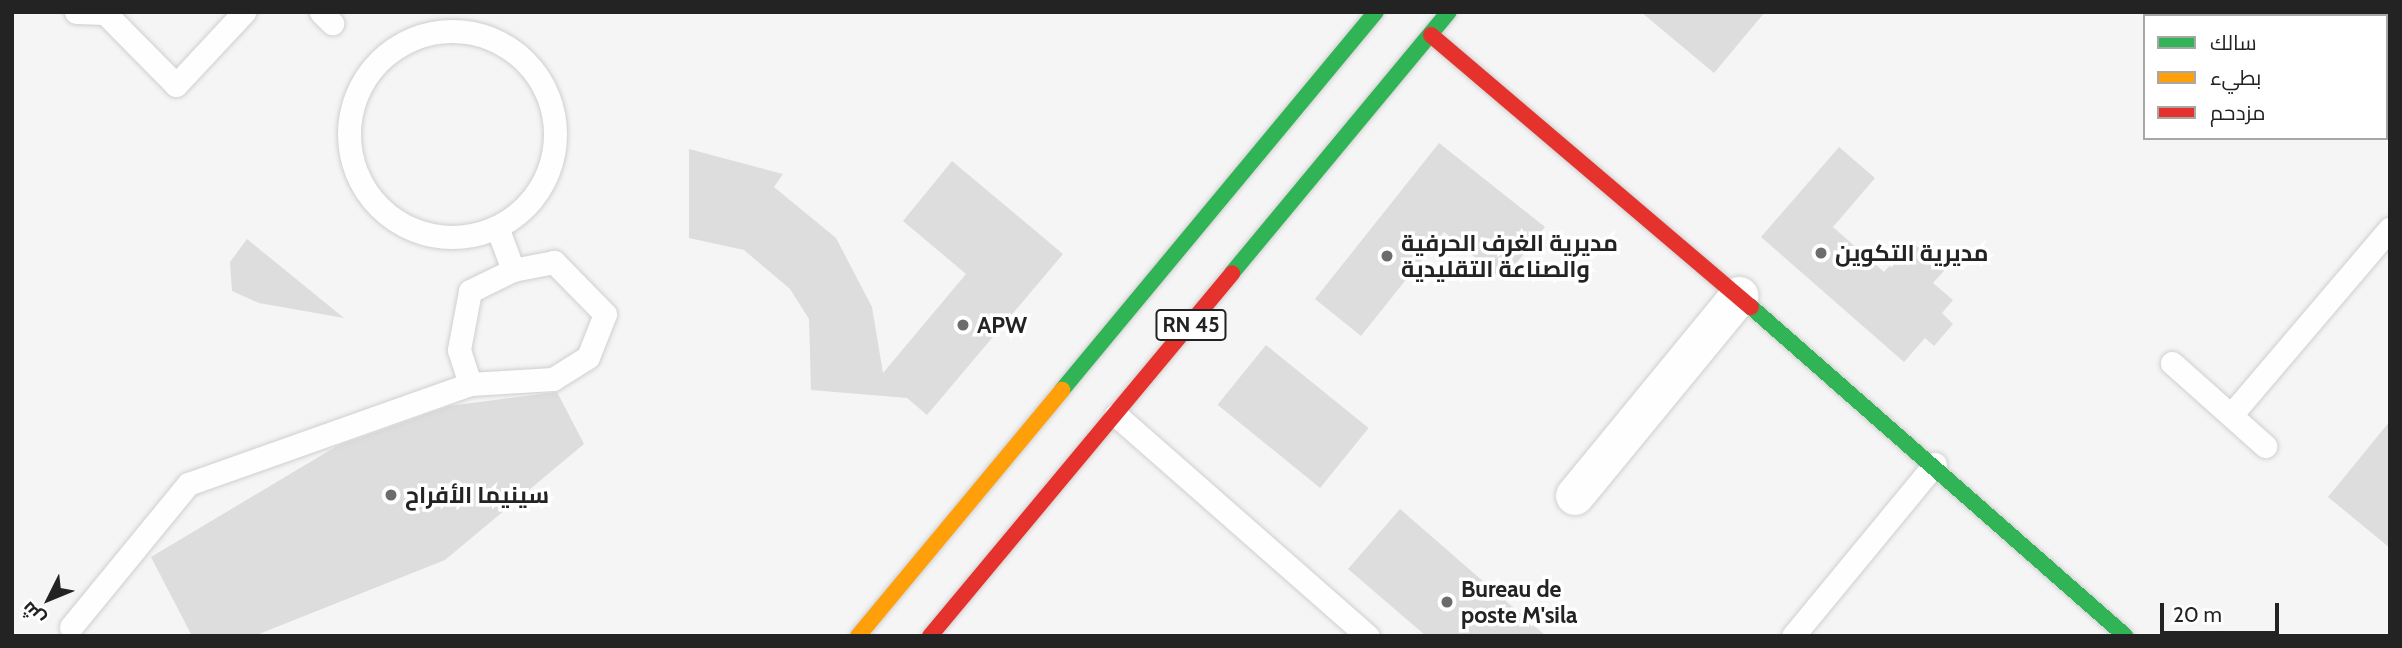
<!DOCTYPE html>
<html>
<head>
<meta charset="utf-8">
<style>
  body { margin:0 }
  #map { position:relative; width:2402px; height:648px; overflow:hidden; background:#f5f5f6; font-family:Cabin,Cairo,sans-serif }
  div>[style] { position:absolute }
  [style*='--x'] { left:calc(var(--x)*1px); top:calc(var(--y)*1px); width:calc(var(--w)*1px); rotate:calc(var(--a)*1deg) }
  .building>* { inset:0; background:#ddddde; transform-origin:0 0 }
  .roads { filter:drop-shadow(0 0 2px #cfcfd0) drop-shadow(0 0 2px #cfcfd0) }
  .lane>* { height:23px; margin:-11.5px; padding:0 11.5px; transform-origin:11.5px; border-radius:11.5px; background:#fefefe }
  .lane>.ring { margin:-11.5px; padding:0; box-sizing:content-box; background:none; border:23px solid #fefefe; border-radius:50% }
  .street>* { height:38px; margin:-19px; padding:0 19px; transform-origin:19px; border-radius:19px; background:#fefefe }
  .fast>* { height:16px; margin:-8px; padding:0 8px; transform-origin:8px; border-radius:8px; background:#30b455 }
  .slow>* { height:16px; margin:-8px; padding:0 8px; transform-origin:8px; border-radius:8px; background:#ff9f0a }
  .jam>* { height:16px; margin:-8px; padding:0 8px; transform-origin:8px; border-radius:8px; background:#e5322d }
  .dots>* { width:19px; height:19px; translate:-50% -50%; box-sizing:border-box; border:4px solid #fff; border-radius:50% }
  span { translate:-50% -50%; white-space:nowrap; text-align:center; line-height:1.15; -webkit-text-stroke:7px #fff; paint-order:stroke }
  .shield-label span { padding:2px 5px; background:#fff; border:2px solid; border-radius:5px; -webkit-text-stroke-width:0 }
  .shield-label { font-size:21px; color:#232324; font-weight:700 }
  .poi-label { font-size:23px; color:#232324; font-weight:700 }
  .left { translate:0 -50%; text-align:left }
  .frame { position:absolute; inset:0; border:14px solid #232324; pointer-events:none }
  .legend { position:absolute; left:2143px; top:14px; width:245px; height:126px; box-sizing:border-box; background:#fff; border:2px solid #a7a7a7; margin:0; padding:9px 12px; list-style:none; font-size:21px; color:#232324 }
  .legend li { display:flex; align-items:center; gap:14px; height:35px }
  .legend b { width:35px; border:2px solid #a7a7a7 }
  .north { position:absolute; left:14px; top:564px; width:70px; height:70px; -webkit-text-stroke:5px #fff; paint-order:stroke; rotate:227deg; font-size:19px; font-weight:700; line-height:28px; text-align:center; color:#232324 }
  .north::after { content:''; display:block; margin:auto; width:24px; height:32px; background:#232324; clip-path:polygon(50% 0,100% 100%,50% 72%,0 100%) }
  .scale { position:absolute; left:2160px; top:603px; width:119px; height:32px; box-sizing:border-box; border:4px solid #232324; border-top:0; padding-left:9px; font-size:21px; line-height:24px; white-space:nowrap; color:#232324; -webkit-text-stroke:5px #fff; paint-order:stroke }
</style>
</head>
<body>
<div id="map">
  <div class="building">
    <div style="clip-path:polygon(1641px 12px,1765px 12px,1714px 73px)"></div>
    <div style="clip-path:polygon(1439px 143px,1545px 227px,1503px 280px,1444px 232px,1361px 336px,1315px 299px)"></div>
    <div style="clip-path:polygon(1839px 147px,1875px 178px,1833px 227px,1884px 272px,1911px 241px,1944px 271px,1933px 283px,1953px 300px,1942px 313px,1953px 324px,1934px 346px,1925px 338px,1904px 362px,1761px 237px)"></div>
    <div style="clip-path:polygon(689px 149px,783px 174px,774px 187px,836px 238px,872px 307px,883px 373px,966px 274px,903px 221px,952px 161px,1063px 254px,927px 415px,907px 398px,811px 390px,809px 319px,790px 289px,744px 250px,689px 238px)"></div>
    <div style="clip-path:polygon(247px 239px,344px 318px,259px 303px,232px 291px,230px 262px)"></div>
    <div style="left:1266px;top:345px;width:132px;height:77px;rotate:39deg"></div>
    <div style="clip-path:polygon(557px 392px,584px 444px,445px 560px,254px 636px,192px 636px,151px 557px,337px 446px,449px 406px)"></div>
    <div style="clip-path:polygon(2390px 421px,2390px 548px,2328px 497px)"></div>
    <div style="clip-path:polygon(1400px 509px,1546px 636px,1426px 636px,1348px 569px)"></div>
  </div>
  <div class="roads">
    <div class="lane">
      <div style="--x:76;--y:12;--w:29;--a:2"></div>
      <div style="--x:105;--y:13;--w:101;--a:45.4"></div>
      <div style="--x:176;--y:85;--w:100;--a:-47"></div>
      <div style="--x:321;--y:12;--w:16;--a:45"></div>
      <div class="ring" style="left:349px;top:31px;width:183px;height:183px"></div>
      <div style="--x:497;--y:227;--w:46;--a:69.6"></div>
      <div style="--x:2172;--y:363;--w:125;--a:41.7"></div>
      <div style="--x:1116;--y:415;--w:335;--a:41.3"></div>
      <div style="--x:2231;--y:415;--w:245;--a:-49.6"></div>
      <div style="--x:71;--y:627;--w:185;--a:-50.7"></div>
      <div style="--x:188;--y:484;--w:299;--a:-19.5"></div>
      <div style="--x:470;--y:384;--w:83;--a:-3.4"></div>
      <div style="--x:553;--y:379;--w:41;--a:-32.2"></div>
      <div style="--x:588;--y:357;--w:46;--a:-68.4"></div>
      <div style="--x:605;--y:314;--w:73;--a:-134.4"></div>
      <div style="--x:554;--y:262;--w:42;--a:169"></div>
      <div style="--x:513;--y:270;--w:48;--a:154"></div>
      <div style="--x:470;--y:291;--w:60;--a:100.6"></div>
      <div style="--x:459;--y:350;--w:36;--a:72"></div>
      <div style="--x:1793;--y:636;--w:223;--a:-50.5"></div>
    </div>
    <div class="street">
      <div style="--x:1575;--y:496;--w:259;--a:-50.6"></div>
    </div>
    <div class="fast">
      <div style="--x:1232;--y:273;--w:339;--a:-50.3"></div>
      <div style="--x:1751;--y:307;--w:498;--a:41.3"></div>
      <div style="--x:1062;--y:390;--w:491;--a:-50.3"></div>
    </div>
    <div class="slow">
      <div style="--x:858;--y:636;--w:320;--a:-50.3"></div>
    </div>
    <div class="jam">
      <div style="--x:1431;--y:35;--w:420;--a:40.4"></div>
      <div style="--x:930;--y:636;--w:472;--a:-50.2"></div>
    </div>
  </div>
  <div class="dots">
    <div style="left:1821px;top:253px;background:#6c6c6e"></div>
    <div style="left:1387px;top:256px;background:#6c6c6e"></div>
    <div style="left:963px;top:325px;background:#6c6c6e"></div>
    <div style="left:391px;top:495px;background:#6c6c6e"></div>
    <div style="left:1447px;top:602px;background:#6c6c6e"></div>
  </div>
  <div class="shield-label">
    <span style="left:1191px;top:325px">RN 45</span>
  </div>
  <div class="poi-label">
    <span class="left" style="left:1401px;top:256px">مديرية الغرف الحرفية<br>والصناعة التقليدية</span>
    <span class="left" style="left:1835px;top:253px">مديرية التكوين</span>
    <span class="left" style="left:977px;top:325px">APW</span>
    <span class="left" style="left:405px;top:495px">سينيما الأفراح</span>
    <span class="left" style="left:1461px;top:602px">Bureau de<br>poste M'sila</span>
  </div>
  <div class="frame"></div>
  <ul class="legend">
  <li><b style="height:9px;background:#30b455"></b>سالك</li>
  <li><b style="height:9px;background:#ff9f0a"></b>بطيء</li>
  <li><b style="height:9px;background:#e5322d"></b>مزدحم</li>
  </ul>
  <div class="north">ش</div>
  <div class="scale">20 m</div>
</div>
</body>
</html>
